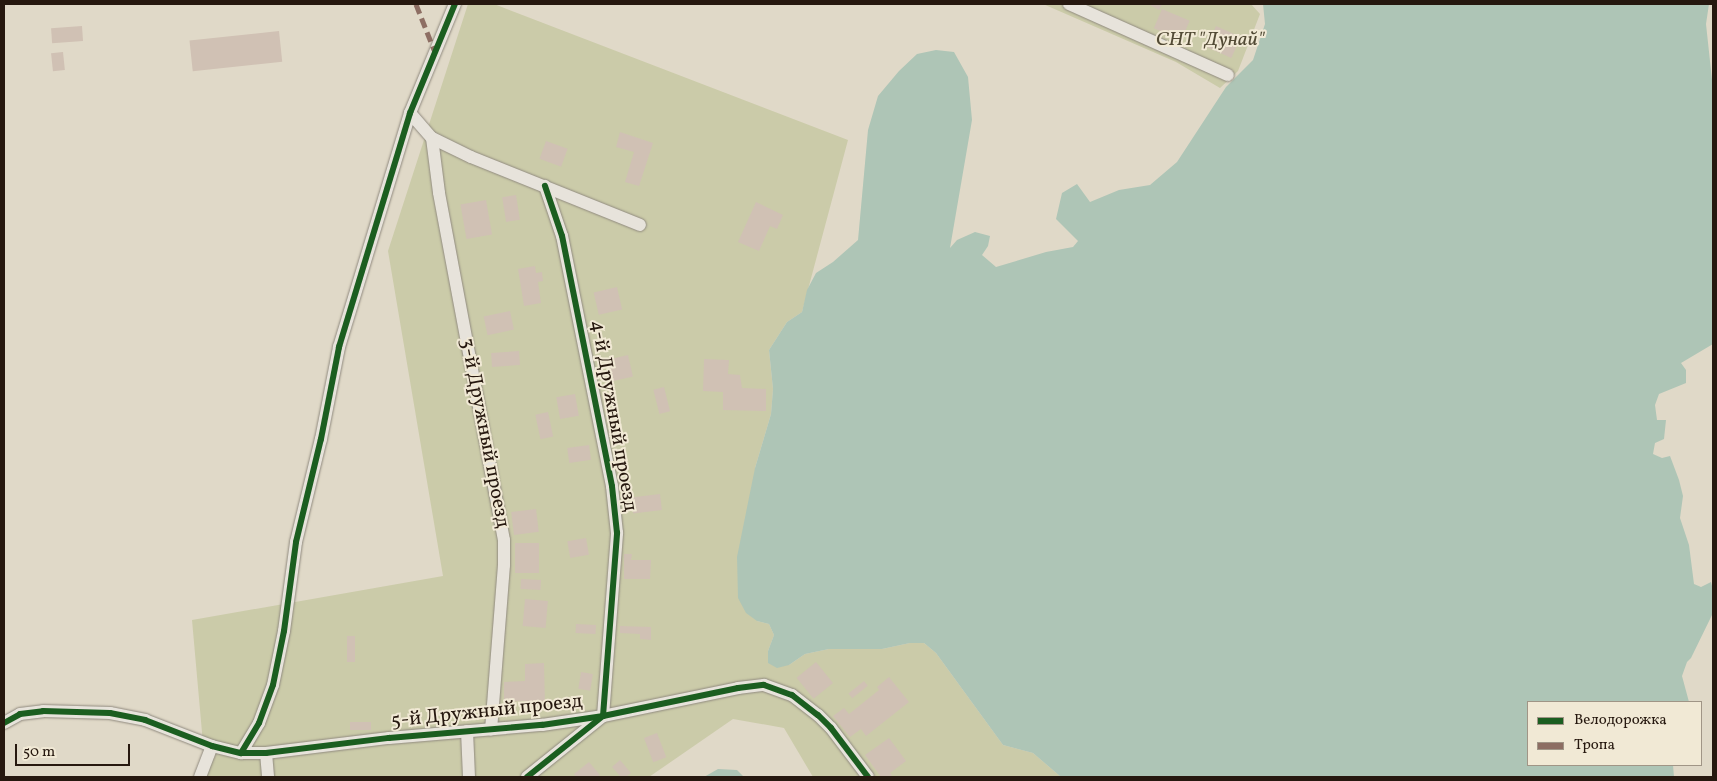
<!DOCTYPE html>
<html>
<head>
<meta charset="utf-8">
<style>
  body { margin:0 }
  #map { position:relative; width:1717px; height:781px; overflow:hidden; background:#e0d9c8; font-family:Vollkorn,serif }
  div>[style] { position:absolute }
  [style*='--x'] { left:calc(var(--x)*1px); top:calc(var(--y)*1px); width:calc(var(--w)*1px); rotate:calc(var(--a)*1deg) }
  .green>* { inset:0; background:#cbcba9 }
  .water>* { inset:0; background:#aec5b6 }
  .building>* { inset:0; background:#d0c1b4; transform-origin:0 0 }
  .roads { filter:drop-shadow(0 0 1px #908a7f) drop-shadow(0 0 1px #908a7f) }
  .street>* { height:12px; margin:-6px; padding:0 6px; transform-origin:6px; border-radius:6px; background:#e7e3db }
  .quiet>* { height:5px; margin-top:-2.5px; transform-origin:0; background:repeating-linear-gradient(90deg,#8d6e63 0 10px,transparent 0 15px) }
  .cycleway>* { height:6px; margin:-3px; padding:0 3px; transform-origin:3px; border-radius:3px; background:#1b5e20 }
  span { translate:-50% -50%; white-space:nowrap; text-align:center; line-height:1.15; -webkit-text-stroke:4px #f1e9d5; paint-order:stroke }
  .park-label { font-size:20px; color:#524a35; font-style:italic }
  .street-label { font-size:20px; color:#26180f }
  .frame { position:absolute; inset:0; border:5px solid #26180f; pointer-events:none }
  .legend { position:absolute; left:1527px; top:701px; width:175px; height:65px; box-sizing:border-box; background:#f1e9d5; border:1px solid #a09586; margin:0; padding:6px 9px; list-style:none; font-size:15px; color:#26180f }
  .legend li { display:flex; align-items:center; gap:10px; height:25px }
  .legend b { width:25px; border:1px solid #a09586 }
  .scale { position:absolute; left:15px; top:744px; width:115px; height:22px; box-sizing:border-box; border:2px solid #26180f; border-top:0; padding-left:6px; font-size:15px; line-height:18px; white-space:nowrap; color:#26180f; -webkit-text-stroke:4px #f1e9d5; paint-order:stroke }
</style>
</head>
<body>
<div id="map">
  <div class="green">
    <div style="clip-path:polygon(468px 4px,494px 4px,848px 140px,802px 312px,787px 322px,769px 350px,773px 389px,771px 414px,755px 468px,757px 621px,769px 624px,774px 635px,768px 651px,789px 665px,805px 654px,829px 649px,882px 649px,910px 643px,924px 643px,936px 653px,1003px 745px,1033px 753px,1061px 777px,813px 777px,784px 728px,733px 719px,649px 777px,206px 777px,192px 620px,443px 576px,388px 251px)"></div>
    <div style="clip-path:polygon(1043px 4px,1251px 4px,1260px 14px,1238px 71px,1220px 88px,1176px 62px)"></div>
  </div>
  <div class="water">
    <div style="clip-path:polygon(1263px 4px,1709px 4px,1706px 24px,1713px 89px,1713px 344px,1681px 363px,1686px 370px,1686px 383px,1659px 394px,1655px 405px,1657px 420px,1666px 420px,1664px 439px,1655px 443px,1653px 454px,1662px 458px,1670px 456px,1679px 480px,1683px 496px,1680px 518px,1689px 545px,1694px 584px,1701px 587px,1711px 582px,1713px 590px,1712px 615px,1691px 658px,1687px 662px,1682px 676px,1689px 702px,1528px 702px,1528px 765px,1673px 765px,1674px 777px,1061px 777px,1033px 753px,1003px 745px,936px 653px,924px 643px,910px 643px,882px 649px,829px 649px,805px 654px,789px 665px,777px 668px,768px 663px,768px 651px,774px 635px,769px 624px,757px 621px,746px 613px,738px 598px,737px 557px,755px 468px,771px 414px,773px 389px,769px 350px,787px 322px,802px 312px,807px 290px,816px 273px,833px 262px,858px 240px,868px 130px,878px 96px,899px 71px,917px 54px,936px 50px,954px 52px,968px 77px,972px 120px,950px 248px,957px 240px,975px 232px,990px 236px,988px 246px,982px 255px,996px 267px,1046px 252px,1073px 247px,1078px 241px,1056px 219px,1062px 193px,1077px 184px,1090px 202px,1119px 190px,1150px 185px,1177px 162px,1226px 87px,1253px 60px,1265px 24px)"></div>
    <div style="clip-path:polygon(718px 769px,737px 770px,744px 777px,704px 777px)"></div>
  </div>
  <div class="building">
    <div style="clip-path:polygon(1148px 4px,1162px 4px,1159px 10px)"></div>
    <div style="left:1162px;top:9px;width:30px;height:21px;rotate:23deg"></div>
    <div style="left:82px;top:26px;width:15px;height:31px;rotate:86deg"></div>
    <div style="left:1216px;top:26px;width:27px;height:23px;rotate:24deg"></div>
    <div style="left:279px;top:31px;width:31px;height:90px;rotate:84deg"></div>
    <div style="left:63px;top:52px;width:18px;height:12px;rotate:84deg"></div>
    <div style="clip-path:polygon(620px 132px,653px 143px,639px 186px,625px 182px,634px 152px,616px 147px)"></div>
    <div style="left:546px;top:141px;width:23px;height:19px;rotate:20deg"></div>
    <div style="left:516px;top:195px;width:25px;height:14px;rotate:81deg"></div>
    <div style="left:486px;top:200px;width:35px;height:26px;rotate:80deg"></div>
    <div style="clip-path:polygon(756px 202px,783px 215px,777px 229px,770px 226px,759px 251px,738px 242px)"></div>
    <div style="clip-path:polygon(535px 266px,536px 273px,542px 272px,543px 281px,538px 282px,541px 303px,524px 306px,518px 269px)"></div>
    <div style="left:617px;top:287px;width:23px;height:24px;rotate:77deg"></div>
    <div style="left:510px;top:311px;width:19px;height:27px;rotate:78deg"></div>
    <div style="left:519px;top:351px;width:14px;height:28px;rotate:86deg"></div>
    <div style="left:628px;top:355px;width:22px;height:21px;rotate:77deg"></div>
    <div style="clip-path:polygon(704px 359px,729px 360px,728px 374px,740px 375px,742px 388px,766px 389px,766px 411px,723px 410px,723px 392px,703px 391px)"></div>
    <div style="left:664px;top:387px;width:25px;height:11px;rotate:76deg"></div>
    <div style="left:575px;top:394px;width:22px;height:19px;rotate:80deg"></div>
    <div style="left:548px;top:412px;width:25px;height:13px;rotate:78deg"></div>
    <div style="left:589px;top:445px;width:15px;height:22px;rotate:82deg"></div>
    <div style="left:660px;top:494px;width:16px;height:29px;rotate:83deg"></div>
    <div style="left:536px;top:509px;width:23px;height:25px;rotate:83deg"></div>
    <div style="left:586px;top:538px;width:17px;height:19px;rotate:80deg"></div>
    <div style="left:515px;top:543px;width:24px;height:30px"></div>
    <div style="clip-path:polygon(624px 554px,632px 554px,631px 560px,651px 560px,650px 579px,624px 579px)"></div>
    <div style="left:521px;top:579px;width:20px;height:10px;rotate:3deg"></div>
    <div style="left:525px;top:599px;width:23px;height:27px;rotate:5deg"></div>
    <div style="left:576px;top:624px;width:20px;height:9px;rotate:3deg"></div>
    <div style="clip-path:polygon(620px 626px,651px 627px,651px 640px,640px 639px,640px 634px,620px 633px)"></div>
    <div style="left:347px;top:636px;width:8px;height:26px"></div>
    <div style="left:816px;top:662px;width:27px;height:25px;rotate:51deg"></div>
    <div style="clip-path:polygon(544px 663px,545px 706px,525px 707px,525px 701px,504px 702px,504px 682px,525px 681px,525px 664px)"></div>
    <div style="left:581px;top:672px;width:12px;height:17px;rotate:9deg"></div>
    <div style="clip-path:polygon(889px 677px,909px 702px,866px 736px,861px 729px,850px 737px,833px 716px,844px 708px,849px 714px,879px 690px,877px 687px)"></div>
    <div style="left:864px;top:681px;width:6px;height:20px;rotate:51deg"></div>
    <div style="left:371px;top:722px;width:8px;height:21px;rotate:90deg"></div>
    <div style="left:657px;top:733px;width:26px;height:14px;rotate:69deg"></div>
    <div style="clip-path:polygon(889px 738px,906px 761px,890px 773px,892px 775px,889px 777px,881px 777px,865px 755px)"></div>
    <div style="clip-path:polygon(620px 760px,631px 773px,626px 777px,621px 777px,612px 767px)"></div>
    <div style="clip-path:polygon(589px 762px,600px 775px,597px 777px,576px 777px,574px 774px)"></div>
  </div>
  <div class="roads">
    <div class="street">
      <div style="--x:1069;--y:4;--w:174;--a:24.1"></div>
      <div style="--x:410;--y:113;--w:33;--a:49"></div>
      <div style="--x:432;--y:138;--w:43;--a:26"></div>
      <div style="--x:471;--y:157;--w:182;--a:21.9"></div>
      <div style="--x:432;--y:138;--w:55;--a:82.7"></div>
      <div style="--x:439;--y:193;--w:353;--a:79.4"></div>
      <div style="--x:504;--y:540;--w:25;--a:90"></div>
      <div style="--x:504;--y:565;--w:165;--a:94.5"></div>
      <div style="--x:4;--y:723;--w:18;--a:-29"></div>
      <div style="--x:20;--y:714;--w:23;--a:-7"></div>
      <div style="--x:43;--y:711;--w:67;--a:1.7"></div>
      <div style="--x:110;--y:713;--w:36;--a:11"></div>
      <div style="--x:145;--y:720;--w:72;--a:21.2"></div>
      <div style="--x:212;--y:746;--w:30;--a:14"></div>
      <div style="--x:241;--y:753;--w:25;--a:0"></div>
      <div style="--x:266;--y:753;--w:124;--a:-7"></div>
      <div style="--x:389;--y:738;--w:154;--a:-4.9"></div>
      <div style="--x:542;--y:725;--w:62;--a:-8.4"></div>
      <div style="--x:603;--y:716;--w:138;--a:-11.7"></div>
      <div style="--x:738;--y:688;--w:26;--a:-7"></div>
      <div style="--x:764;--y:685;--w:30;--a:20"></div>
      <div style="--x:792;--y:695;--w:33;--a:38"></div>
      <div style="--x:818;--y:715;--w:18;--a:45"></div>
      <div style="--x:831;--y:728;--w:61;--a:52.9"></div>
      <div style="--x:467;--y:731;--w:46;--a:87.5"></div>
      <div style="--x:241;--y:753;--w:35;--a:-59"></div>
      <div style="--x:259;--y:723;--w:40;--a:-69.8"></div>
      <div style="--x:273;--y:685;--w:55;--a:-78.5"></div>
      <div style="--x:284;--y:631;--w:90;--a:-82.3"></div>
      <div style="--x:296;--y:542;--w:106;--a:-76.4"></div>
      <div style="--x:321;--y:439;--w:94;--a:-78.9"></div>
      <div style="--x:339;--y:347;--w:245;--a:-73.1"></div>
      <div style="--x:410;--y:113;--w:118;--a:-67.6"></div>
      <div style="--x:266;--y:753;--w:24;--a:85"></div>
      <div style="--x:200;--y:777;--w:33;--a:-69"></div>
      <div style="--x:527;--y:777;--w:97;--a:-38.8"></div>
      <div style="--x:603;--y:716;--w:184;--a:-85.6"></div>
      <div style="--x:617;--y:533;--w:47;--a:-96.1"></div>
      <div style="--x:612;--y:486;--w:255;--a:-101.3"></div>
      <div style="--x:562;--y:236;--w:53;--a:-108.8"></div>
    </div>
  </div>
  <div class="quiet">
    <div style="--x:416;--y:4;--w:52;--a:68.4"></div>
  </div>
  <div class="cycleway">
    <div style="--x:4;--y:723;--w:18;--a:-29"></div>
    <div style="--x:20;--y:714;--w:23;--a:-7"></div>
    <div style="--x:43;--y:711;--w:67;--a:1.7"></div>
    <div style="--x:110;--y:713;--w:36;--a:11"></div>
    <div style="--x:145;--y:720;--w:72;--a:21.2"></div>
    <div style="--x:212;--y:746;--w:30;--a:14"></div>
    <div style="--x:241;--y:753;--w:25;--a:0"></div>
    <div style="--x:266;--y:753;--w:124;--a:-7"></div>
    <div style="--x:389;--y:738;--w:154;--a:-4.9"></div>
    <div style="--x:542;--y:725;--w:62;--a:-8.4"></div>
    <div style="--x:603;--y:716;--w:138;--a:-11.7"></div>
    <div style="--x:738;--y:688;--w:26;--a:-7"></div>
    <div style="--x:764;--y:685;--w:30;--a:20"></div>
    <div style="--x:792;--y:695;--w:33;--a:38"></div>
    <div style="--x:818;--y:715;--w:18;--a:45"></div>
    <div style="--x:831;--y:728;--w:61;--a:52.9"></div>
    <div style="--x:241;--y:753;--w:35;--a:-59"></div>
    <div style="--x:259;--y:723;--w:40;--a:-69.8"></div>
    <div style="--x:273;--y:685;--w:55;--a:-78.5"></div>
    <div style="--x:284;--y:631;--w:90;--a:-82.3"></div>
    <div style="--x:296;--y:542;--w:106;--a:-76.4"></div>
    <div style="--x:321;--y:439;--w:94;--a:-78.9"></div>
    <div style="--x:339;--y:347;--w:245;--a:-73.1"></div>
    <div style="--x:410;--y:113;--w:118;--a:-67.6"></div>
    <div style="--x:527;--y:777;--w:97;--a:-38.8"></div>
    <div style="--x:603;--y:716;--w:184;--a:-85.6"></div>
    <div style="--x:617;--y:533;--w:47;--a:-96.1"></div>
    <div style="--x:612;--y:486;--w:255;--a:-101.3"></div>
    <div style="--x:562;--y:236;--w:53;--a:-108.8"></div>
  </div>
  <div class="park-label">
    <span style="left:1210px;top:40px">СНТ "Дунай"</span>
  </div>
  <div class="street-label">
    <span style="left:613px;top:416px;rotate:80deg">4-й Дружный проезд</span>
    <span style="left:484px;top:433px;rotate:79deg">3-й Дружный проезд</span>
    <span style="left:487px;top:712px;rotate:-6deg">5-й Дружный проезд</span>
  </div>
  <div class="frame"></div>
  <ul class="legend">
  <li><b style="height:6px;background:#1b5e20"></b>Велодорожка</li>
  <li><b style="height:6px;background:#8d6e63"></b>Тропа</li>
  </ul>
  <div class="scale">50 m</div>
</div>
</body>
</html>
